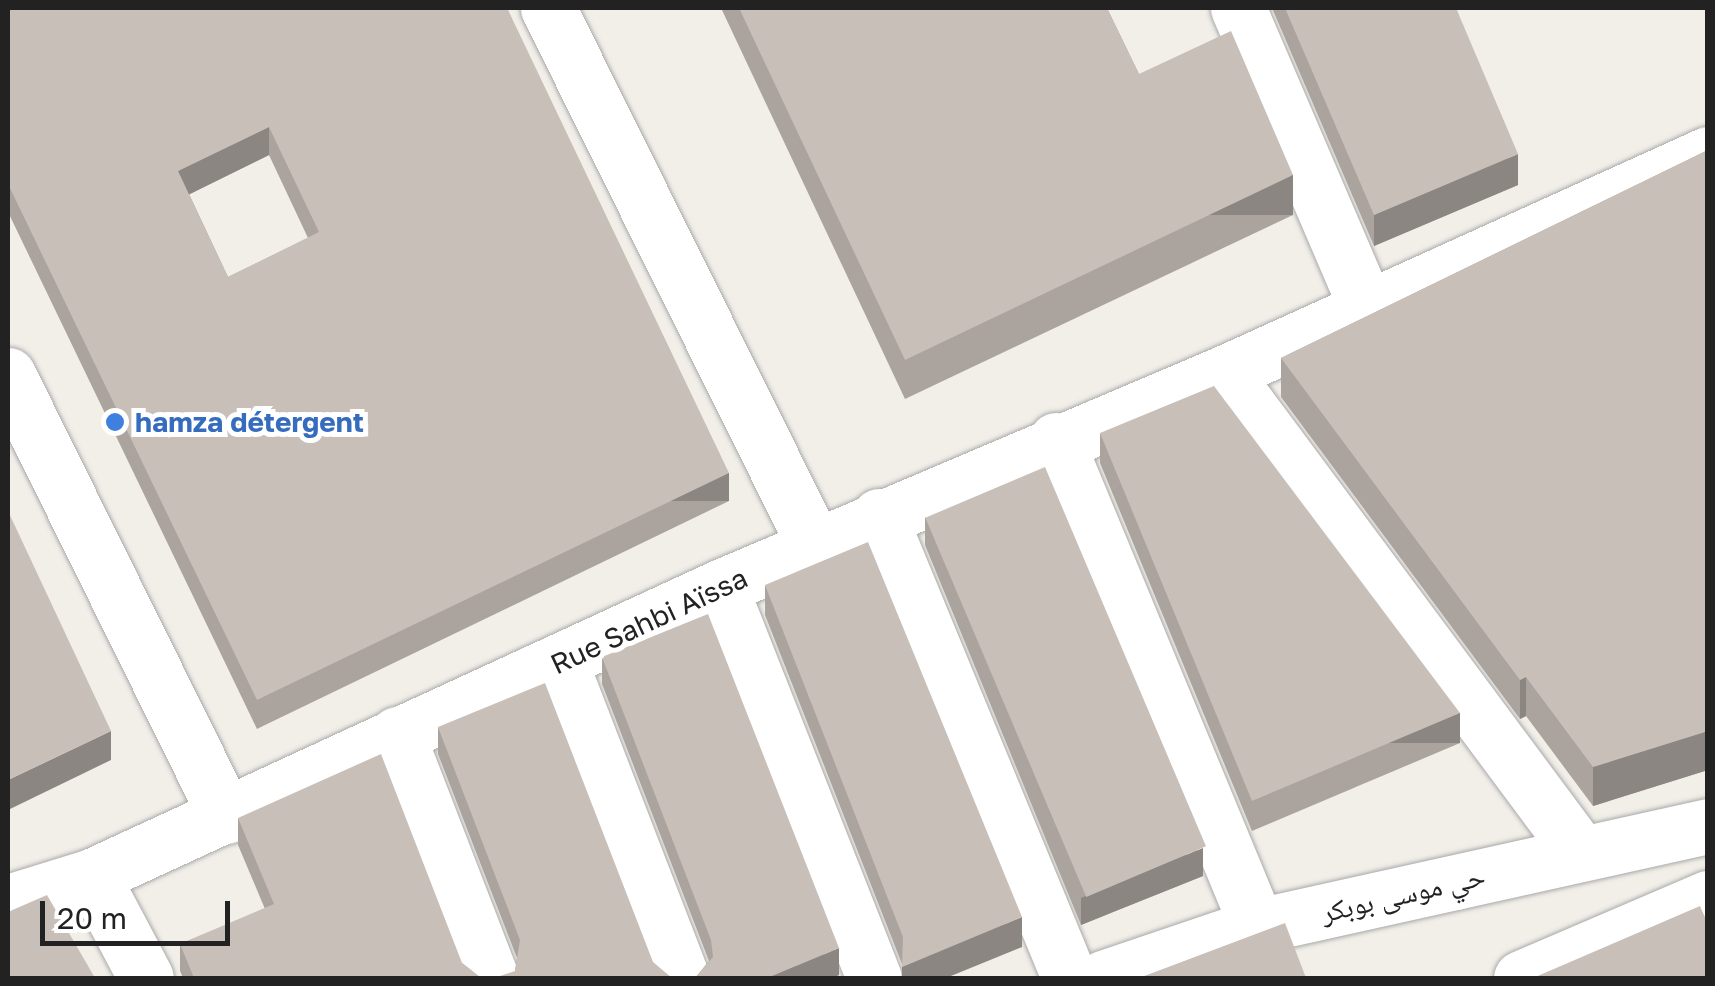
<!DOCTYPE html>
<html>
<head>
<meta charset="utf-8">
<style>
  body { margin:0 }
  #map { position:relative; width:1715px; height:986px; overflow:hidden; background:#f2efe9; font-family:"Golos Text","Noto Naskh Arabic",sans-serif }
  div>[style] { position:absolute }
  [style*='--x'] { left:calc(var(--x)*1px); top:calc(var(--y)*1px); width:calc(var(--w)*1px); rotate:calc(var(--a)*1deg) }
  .roads { filter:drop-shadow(0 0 2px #a9a9a9) drop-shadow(0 0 2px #a9a9a9) }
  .minor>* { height:55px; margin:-27.5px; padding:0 27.5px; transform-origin:27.5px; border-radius:27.5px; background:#fff }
  .wall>* { inset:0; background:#aba49e }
  .shaded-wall>* { inset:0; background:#8b8681; transform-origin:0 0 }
  .building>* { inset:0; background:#c7bfb8; transform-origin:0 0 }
  .dots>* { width:28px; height:28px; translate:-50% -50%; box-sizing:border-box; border:5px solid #fff; border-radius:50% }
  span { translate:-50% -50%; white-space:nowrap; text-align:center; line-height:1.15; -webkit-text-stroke:10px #fff; paint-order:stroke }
  .shop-label { font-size:28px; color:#366cbe; font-weight:700 }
  .left { translate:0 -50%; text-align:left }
  .street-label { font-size:28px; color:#222 }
  .frame { position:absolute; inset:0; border:10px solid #222; pointer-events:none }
  .scale { position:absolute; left:40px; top:901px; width:190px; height:45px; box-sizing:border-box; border:5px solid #222; border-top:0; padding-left:12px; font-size:30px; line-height:35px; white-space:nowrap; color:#222; -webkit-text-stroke:8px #fff; paint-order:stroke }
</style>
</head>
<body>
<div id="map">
  <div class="roads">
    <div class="minor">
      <div style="--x:548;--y:8;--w:601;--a:63.61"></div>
      <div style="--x:1238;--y:8;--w:327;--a:66.8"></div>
      <div style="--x:1224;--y:373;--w:597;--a:53.38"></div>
      <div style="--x:8;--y:375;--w:492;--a:63.7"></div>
      <div style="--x:1056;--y:440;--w:526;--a:67.53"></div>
      <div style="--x:879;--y:516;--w:500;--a:67.6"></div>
      <div style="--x:720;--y:587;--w:420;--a:68.5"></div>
      <div style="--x:560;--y:662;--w:339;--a:68.9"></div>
      <div style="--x:397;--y:734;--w:261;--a:68.9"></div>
      <div style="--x:92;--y:876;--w:115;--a:62.1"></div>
      <div style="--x:8;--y:902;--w:88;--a:-17.2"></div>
      <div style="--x:92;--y:876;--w:691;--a:-24.71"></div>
      <div style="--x:720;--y:587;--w:548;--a:-23.01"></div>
      <div style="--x:1224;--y:373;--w:531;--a:-24.35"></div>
      <div style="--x:1103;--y:978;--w:163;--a:-18.7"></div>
      <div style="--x:1257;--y:926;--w:462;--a:-12.5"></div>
      <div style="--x:1521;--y:978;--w:203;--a:-23.2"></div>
    </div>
  </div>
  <div class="wall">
    <div style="clip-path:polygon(evenodd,8px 8px,507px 8px,729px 501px,257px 729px,8px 212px,8px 8px,269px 155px,308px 238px,228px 277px,189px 194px,269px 155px)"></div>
    <div style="clip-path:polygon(721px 8px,1107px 8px,1139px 74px,1293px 215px,905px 399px)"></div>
    <div style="clip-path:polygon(1272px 8px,1456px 8px,1518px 185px,1374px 246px)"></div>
    <div style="clip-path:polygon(1708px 150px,1708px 770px,1593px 806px,1526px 716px,1520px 719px,1281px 397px,1281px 358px)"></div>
    <div style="clip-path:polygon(1100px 433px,1460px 743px,1252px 831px,1100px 463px)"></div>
    <div style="clip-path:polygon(925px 517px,1203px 876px,1081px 925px,925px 545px)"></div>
    <div style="clip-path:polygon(765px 585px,1022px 947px,902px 978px,902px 964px,765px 615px)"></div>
    <div style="clip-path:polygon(602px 657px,839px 975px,832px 978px,695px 978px,709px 961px,602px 684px)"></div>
    <div style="clip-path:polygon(438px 727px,653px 962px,515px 971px,517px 958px,438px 754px)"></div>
    <div style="clip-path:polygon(238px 818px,462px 963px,481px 978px,183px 978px,180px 971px,180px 944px,265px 909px,238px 845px)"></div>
  </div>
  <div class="shaded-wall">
    <div style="clip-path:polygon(269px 127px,269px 155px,178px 200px,178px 171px)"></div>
    <div style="clip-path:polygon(1518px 154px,1518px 185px,1374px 246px,1374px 215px)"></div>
    <div style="left:1293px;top:175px;width:40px;height:430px;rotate:90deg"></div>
    <div style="left:729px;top:473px;width:28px;height:524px;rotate:90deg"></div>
    <div style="clip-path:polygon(1526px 677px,1526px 716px,1520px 719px,1520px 680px)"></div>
    <div style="left:1460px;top:713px;width:30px;height:226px;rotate:90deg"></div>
    <div style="clip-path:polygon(111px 731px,111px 760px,8px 810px,8px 780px)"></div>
    <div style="clip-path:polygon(1708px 731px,1708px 770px,1593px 806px,1593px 767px)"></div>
    <div style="clip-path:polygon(1203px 848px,1203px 876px,1081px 925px,1081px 898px)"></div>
    <div style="clip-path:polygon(1022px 917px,1022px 947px,946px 978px,902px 978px,902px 967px)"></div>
    <div style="clip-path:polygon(839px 948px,839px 975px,832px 978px,767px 978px)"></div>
  </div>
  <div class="building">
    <div style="clip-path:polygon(evenodd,8px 8px,507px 8px,729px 473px,257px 700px,8px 184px,8px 8px,269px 127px,319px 232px,228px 277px,178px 171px,269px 127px)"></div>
    <div style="clip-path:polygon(739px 8px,1107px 8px,1139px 74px,1231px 31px,1293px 175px,905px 360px)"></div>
    <div style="clip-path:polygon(1285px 8px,1456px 8px,1518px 154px,1374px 215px)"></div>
    <div style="clip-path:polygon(1708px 150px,1708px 731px,1593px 767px,1526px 677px,1520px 680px,1281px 358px)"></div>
    <div style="clip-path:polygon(1214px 386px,1460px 713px,1252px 801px,1100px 433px)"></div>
    <div style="left:1045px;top:467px;width:412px;height:130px;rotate:67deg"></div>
    <div style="clip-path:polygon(8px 511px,111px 731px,8px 780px)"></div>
    <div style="clip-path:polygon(868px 542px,1022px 917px,902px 967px,903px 937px,765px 585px)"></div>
    <div style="clip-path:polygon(708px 614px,839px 948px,767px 978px,695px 978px,713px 957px,711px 940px,602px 657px)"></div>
    <div style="clip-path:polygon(545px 683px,653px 962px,672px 978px,494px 978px,515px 971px,520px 940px,438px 727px)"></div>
    <div style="clip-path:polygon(381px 754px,462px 963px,481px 978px,194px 978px,180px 944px,274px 904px,238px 818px)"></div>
    <div style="clip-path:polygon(47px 895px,95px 978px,8px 978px,8px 912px)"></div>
    <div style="clip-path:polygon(1700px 906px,1708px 924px,1708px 978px,1499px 978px,1506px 976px,1533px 978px)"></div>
    <div style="clip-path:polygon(1285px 923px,1306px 978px,1139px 978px)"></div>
  </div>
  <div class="dots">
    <div style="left:115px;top:422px;background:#3f7fe0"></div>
  </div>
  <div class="shop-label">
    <span class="left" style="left:135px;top:422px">hamza détergent</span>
  </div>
  <div class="street-label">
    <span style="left:649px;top:621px;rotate:-25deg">Rue Sahbi Aïssa</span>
    <span style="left:1403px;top:894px;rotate:-13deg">حي موسى بوبكر</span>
  </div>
  <div class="frame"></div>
  <div class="scale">20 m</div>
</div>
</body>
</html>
